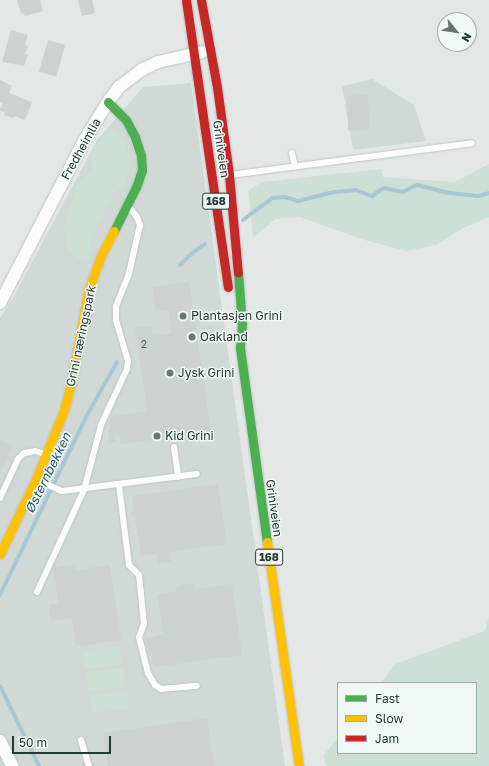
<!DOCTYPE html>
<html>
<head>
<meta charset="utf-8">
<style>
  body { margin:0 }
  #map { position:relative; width:489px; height:766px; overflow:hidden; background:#e3e8e6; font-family:"Golos Text",sans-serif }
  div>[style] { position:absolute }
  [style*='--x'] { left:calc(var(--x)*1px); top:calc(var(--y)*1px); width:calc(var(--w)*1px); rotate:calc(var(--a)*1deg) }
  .built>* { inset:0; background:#d1d9d6 }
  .green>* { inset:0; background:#cde0d5; transform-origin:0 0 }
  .stream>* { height:4px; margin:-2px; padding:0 2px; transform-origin:2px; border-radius:2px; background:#a7c8d2 }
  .building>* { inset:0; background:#cdd1d0; transform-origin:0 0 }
  .roads { filter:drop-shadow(0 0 1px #c0c5c3) drop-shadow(0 0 1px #c0c5c3) }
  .lane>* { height:6px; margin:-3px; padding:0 3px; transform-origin:3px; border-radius:3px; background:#fbfcfb }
  .street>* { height:12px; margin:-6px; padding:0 6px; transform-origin:6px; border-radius:6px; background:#fbfcfb }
  .fast>* { height:9px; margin:-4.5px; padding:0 4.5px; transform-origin:4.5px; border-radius:4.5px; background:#4caf50 }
  .slow>* { height:9px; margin:-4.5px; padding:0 4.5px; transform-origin:4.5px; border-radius:4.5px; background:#ffc107 }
  .jam>* { height:9px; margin:-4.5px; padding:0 4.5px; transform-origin:4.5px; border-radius:4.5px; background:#c62828 }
  .dots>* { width:11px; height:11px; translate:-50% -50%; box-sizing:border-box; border:2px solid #f1f7f4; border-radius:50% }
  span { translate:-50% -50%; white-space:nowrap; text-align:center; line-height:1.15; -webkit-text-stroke:3px #f1f7f4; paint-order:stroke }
  .number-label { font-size:10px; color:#4e5f5c }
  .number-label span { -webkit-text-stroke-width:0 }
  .shield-label span { padding:1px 3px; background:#f1f7f4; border:1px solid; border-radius:3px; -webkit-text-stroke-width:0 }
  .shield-label { font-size:11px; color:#233935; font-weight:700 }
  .street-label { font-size:12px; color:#233935 }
  .poi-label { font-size:12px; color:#233935 }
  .left { translate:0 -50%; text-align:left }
  .water-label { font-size:13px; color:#23596e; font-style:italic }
  .legend { position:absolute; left:337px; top:682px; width:140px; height:72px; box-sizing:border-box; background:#f1f7f4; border:1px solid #9faba8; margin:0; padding:5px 7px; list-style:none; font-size:12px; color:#233935 }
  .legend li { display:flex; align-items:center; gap:8px; height:20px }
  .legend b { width:20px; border:1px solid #9faba8 }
  .north { position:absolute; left:437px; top:12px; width:40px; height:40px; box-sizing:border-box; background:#f1f7f4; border:1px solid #9faba8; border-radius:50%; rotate:120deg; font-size:11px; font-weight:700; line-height:16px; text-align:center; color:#233935 }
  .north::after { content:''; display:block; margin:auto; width:14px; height:18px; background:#667673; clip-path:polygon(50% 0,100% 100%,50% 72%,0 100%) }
  .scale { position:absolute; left:12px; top:736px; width:99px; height:18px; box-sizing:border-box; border:2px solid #233935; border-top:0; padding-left:5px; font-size:12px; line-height:14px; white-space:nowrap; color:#233935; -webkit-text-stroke:3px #f1f7f4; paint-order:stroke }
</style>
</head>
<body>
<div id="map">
  <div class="built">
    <div style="clip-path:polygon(372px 79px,414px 105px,426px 141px,353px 150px,342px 86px)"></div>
    <div style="clip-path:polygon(191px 83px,285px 766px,0 766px,0 318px,13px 298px,97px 140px,143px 87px)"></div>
  </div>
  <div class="green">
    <div style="clip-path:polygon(113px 130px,120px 134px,125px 140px,131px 163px,129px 174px,125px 185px,113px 194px,94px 233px,90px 241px,91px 250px,89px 257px,86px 260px,77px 258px,74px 256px,67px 247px,64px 227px,76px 186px,92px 169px,91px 155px,105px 132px)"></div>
    <div style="clip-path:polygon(489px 164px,489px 217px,465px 227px,436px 245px,406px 251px,361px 239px,300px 217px,276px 219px,253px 237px,248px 190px,262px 182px,381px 169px,383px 177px,455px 182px)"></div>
    <div style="clip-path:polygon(489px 617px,489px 766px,326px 766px,324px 755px,338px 737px,338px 753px,476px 753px,476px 683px,381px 683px,395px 664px,485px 631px)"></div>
    <div style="left:119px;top:645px;width:19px;height:37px;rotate:81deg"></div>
    <div style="left:123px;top:668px;width:19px;height:37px;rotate:84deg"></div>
    <div style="left:127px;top:691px;width:18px;height:37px;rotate:84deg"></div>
  </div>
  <div class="stream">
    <div style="--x:243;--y:220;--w:36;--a:-37"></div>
    <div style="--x:272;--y:198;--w:13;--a:-4"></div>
    <div style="--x:285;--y:197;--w:14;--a:17"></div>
    <div style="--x:298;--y:201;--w:38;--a:-14"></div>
    <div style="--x:335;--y:192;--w:21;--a:-5"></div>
    <div style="--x:356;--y:190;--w:17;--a:21"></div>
    <div style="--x:372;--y:196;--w:14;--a:-34"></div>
    <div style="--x:384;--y:188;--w:19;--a:12"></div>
    <div style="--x:403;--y:192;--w:16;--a:-27"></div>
    <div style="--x:417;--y:185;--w:34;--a:14"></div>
    <div style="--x:450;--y:193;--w:28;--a:6"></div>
    <div style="--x:478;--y:196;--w:11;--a:-15"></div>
    <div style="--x:180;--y:265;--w:16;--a:-45"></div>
    <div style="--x:191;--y:254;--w:17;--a:-36"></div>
    <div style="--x:0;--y:595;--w:198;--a:-64.2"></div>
    <div style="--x:86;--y:417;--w:63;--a:-60.6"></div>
    <div style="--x:0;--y:686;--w:89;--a:64"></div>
  </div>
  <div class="building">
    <div style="clip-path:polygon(17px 0,40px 0,43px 11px,25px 16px,24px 13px,21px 14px)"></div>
    <div style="clip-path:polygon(78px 0,92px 0,95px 13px,82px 16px)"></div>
    <div style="clip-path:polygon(11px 30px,28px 35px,25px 45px,28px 46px,25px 54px,28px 54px,24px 66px,2px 62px)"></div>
    <div style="left:48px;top:40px;width:18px;height:33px;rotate:16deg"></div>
    <div style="clip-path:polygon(0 80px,12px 86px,9px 93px,32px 102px,25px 120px,14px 116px,13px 118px,4px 115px,5px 113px,0 110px,3px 103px,0 102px)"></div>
    <div style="left:368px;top:95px;width:35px;height:21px;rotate:88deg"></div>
    <div style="clip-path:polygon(189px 281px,211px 432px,121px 444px,119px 435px,115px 436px,116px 442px,109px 443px,108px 436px,112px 416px,147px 411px,135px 328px,151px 326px,153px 336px,172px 333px,168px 310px,156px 311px,152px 287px)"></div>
    <div style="clip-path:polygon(0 440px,13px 446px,0 475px)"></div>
    <div style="clip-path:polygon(218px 484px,227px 544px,170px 552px,171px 562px,158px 563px,157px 554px,141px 556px,135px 516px,132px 517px,131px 512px,134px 511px,132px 496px)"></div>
    <div style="clip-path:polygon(75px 565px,75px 570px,110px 565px,121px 640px,76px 647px,72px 618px,51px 621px,49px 605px,58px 603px,53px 568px)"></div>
    <div style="clip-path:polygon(194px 583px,195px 589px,232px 584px,242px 655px,154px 667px,145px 639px,163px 634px,157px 594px,176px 592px,175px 588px,181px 587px,180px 585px)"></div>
    <div style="clip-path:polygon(207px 718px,214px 766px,108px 766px,103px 733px)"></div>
  </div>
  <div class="roads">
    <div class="lane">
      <div style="--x:292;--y:153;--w:14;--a:78"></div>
      <div style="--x:230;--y:175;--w:244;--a:-7.5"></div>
      <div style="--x:174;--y:447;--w:30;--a:82"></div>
      <div style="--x:37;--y:480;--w:27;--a:24"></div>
      <div style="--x:62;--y:491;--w:136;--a:-7.2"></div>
      <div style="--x:119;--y:485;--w:81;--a:82.9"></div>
      <div style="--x:129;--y:565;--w:14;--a:45"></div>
      <div style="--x:139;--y:575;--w:49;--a:84.2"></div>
      <div style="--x:144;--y:624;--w:14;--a:111"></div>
      <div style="--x:139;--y:637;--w:37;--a:76"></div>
      <div style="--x:148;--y:673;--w:14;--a:60"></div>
      <div style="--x:155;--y:685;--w:7;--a:34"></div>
      <div style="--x:161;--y:689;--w:36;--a:-5"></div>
      <div style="--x:0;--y:498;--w:43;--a:-65.2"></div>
      <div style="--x:18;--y:459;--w:8;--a:-45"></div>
      <div style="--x:24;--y:453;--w:11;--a:-10"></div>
      <div style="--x:35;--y:451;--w:10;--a:17"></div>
      <div style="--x:37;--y:592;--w:112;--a:-65.3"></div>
      <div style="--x:84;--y:490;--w:67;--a:-75.3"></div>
      <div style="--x:101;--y:425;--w:62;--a:-65.1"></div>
      <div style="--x:127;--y:369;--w:8;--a:-83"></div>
      <div style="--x:128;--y:361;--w:43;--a:-106.3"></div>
      <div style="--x:116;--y:320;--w:14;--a:-90"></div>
      <div style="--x:116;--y:306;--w:35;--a:-68"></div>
      <div style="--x:129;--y:273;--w:49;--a:-77.1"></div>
      <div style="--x:140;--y:225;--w:9;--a:-111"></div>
      <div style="--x:137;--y:217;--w:14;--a:-129"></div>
      <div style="--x:81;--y:740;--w:27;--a:73"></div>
    </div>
    <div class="street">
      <div style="--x:0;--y:303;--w:185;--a:-62.6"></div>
      <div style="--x:85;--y:139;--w:44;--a:-58.1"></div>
      <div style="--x:108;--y:102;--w:19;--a:-54"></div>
      <div style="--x:119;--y:87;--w:30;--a:-37"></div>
      <div style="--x:143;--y:69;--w:17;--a:-25"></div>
      <div style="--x:158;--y:62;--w:45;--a:-12.8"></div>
      <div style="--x:0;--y:741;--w:28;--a:64"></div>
    </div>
    <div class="fast">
      <div style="--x:108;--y:102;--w:25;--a:45"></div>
      <div style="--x:126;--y:120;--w:19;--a:62"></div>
      <div style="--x:135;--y:137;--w:19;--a:72"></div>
      <div style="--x:141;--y:155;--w:15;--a:86"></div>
      <div style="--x:142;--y:170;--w:18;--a:109"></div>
      <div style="--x:136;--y:187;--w:49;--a:116.6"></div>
      <div style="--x:238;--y:273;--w:51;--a:85.5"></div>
      <div style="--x:242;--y:324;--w:24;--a:95"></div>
      <div style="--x:240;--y:348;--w:196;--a:82.1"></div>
    </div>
    <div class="slow">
      <div style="--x:267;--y:542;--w:226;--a:81.9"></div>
      <div style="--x:0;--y:554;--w:83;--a:-64.4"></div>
      <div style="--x:36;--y:479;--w:74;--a:-67.9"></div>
      <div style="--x:64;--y:410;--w:27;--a:-75"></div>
      <div style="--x:71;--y:384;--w:95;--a:-79.6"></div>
      <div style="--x:88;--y:291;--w:37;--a:-70"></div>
      <div style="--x:101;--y:256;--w:28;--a:-63"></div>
    </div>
    <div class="jam">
      <div style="--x:186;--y:0;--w:290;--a:81.7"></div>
      <div style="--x:201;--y:0;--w:88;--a:79.6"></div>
      <div style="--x:217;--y:87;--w:89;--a:82.2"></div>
      <div style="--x:229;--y:175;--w:98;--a:84.8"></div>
    </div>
  </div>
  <div class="dots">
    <div style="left:183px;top:316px;background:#667673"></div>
    <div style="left:192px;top:337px;background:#667673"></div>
    <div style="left:170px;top:373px;background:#667673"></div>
    <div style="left:157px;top:436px;background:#667673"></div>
  </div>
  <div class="number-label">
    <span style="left:144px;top:345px">2</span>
  </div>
  <div class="shield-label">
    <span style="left:216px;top:201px">168</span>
    <span style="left:269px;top:557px">168</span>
  </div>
  <div class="street-label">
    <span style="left:81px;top:149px;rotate:-61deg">Fredheimlia</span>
    <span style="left:221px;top:149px;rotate:82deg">Griniveien</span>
    <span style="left:81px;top:336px;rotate:-78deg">Grini næringspark</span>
    <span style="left:274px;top:508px;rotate:82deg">Griniveien</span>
  </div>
  <div class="poi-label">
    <span class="left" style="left:191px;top:316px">Plantasjen Grini</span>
    <span class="left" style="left:200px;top:337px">Oakland</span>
    <span class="left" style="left:178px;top:373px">Jysk Grini</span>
    <span class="left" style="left:165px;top:436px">Kid Grini</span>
  </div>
  <div class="water-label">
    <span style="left:48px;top:473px;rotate:-64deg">Østernbekken</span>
  </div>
  <ul class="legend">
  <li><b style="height:5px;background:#4caf50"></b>Fast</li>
  <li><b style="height:5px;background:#ffc107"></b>Slow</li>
  <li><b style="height:5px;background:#c62828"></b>Jam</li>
  </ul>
  <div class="north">N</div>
  <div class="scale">50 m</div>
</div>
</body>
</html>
